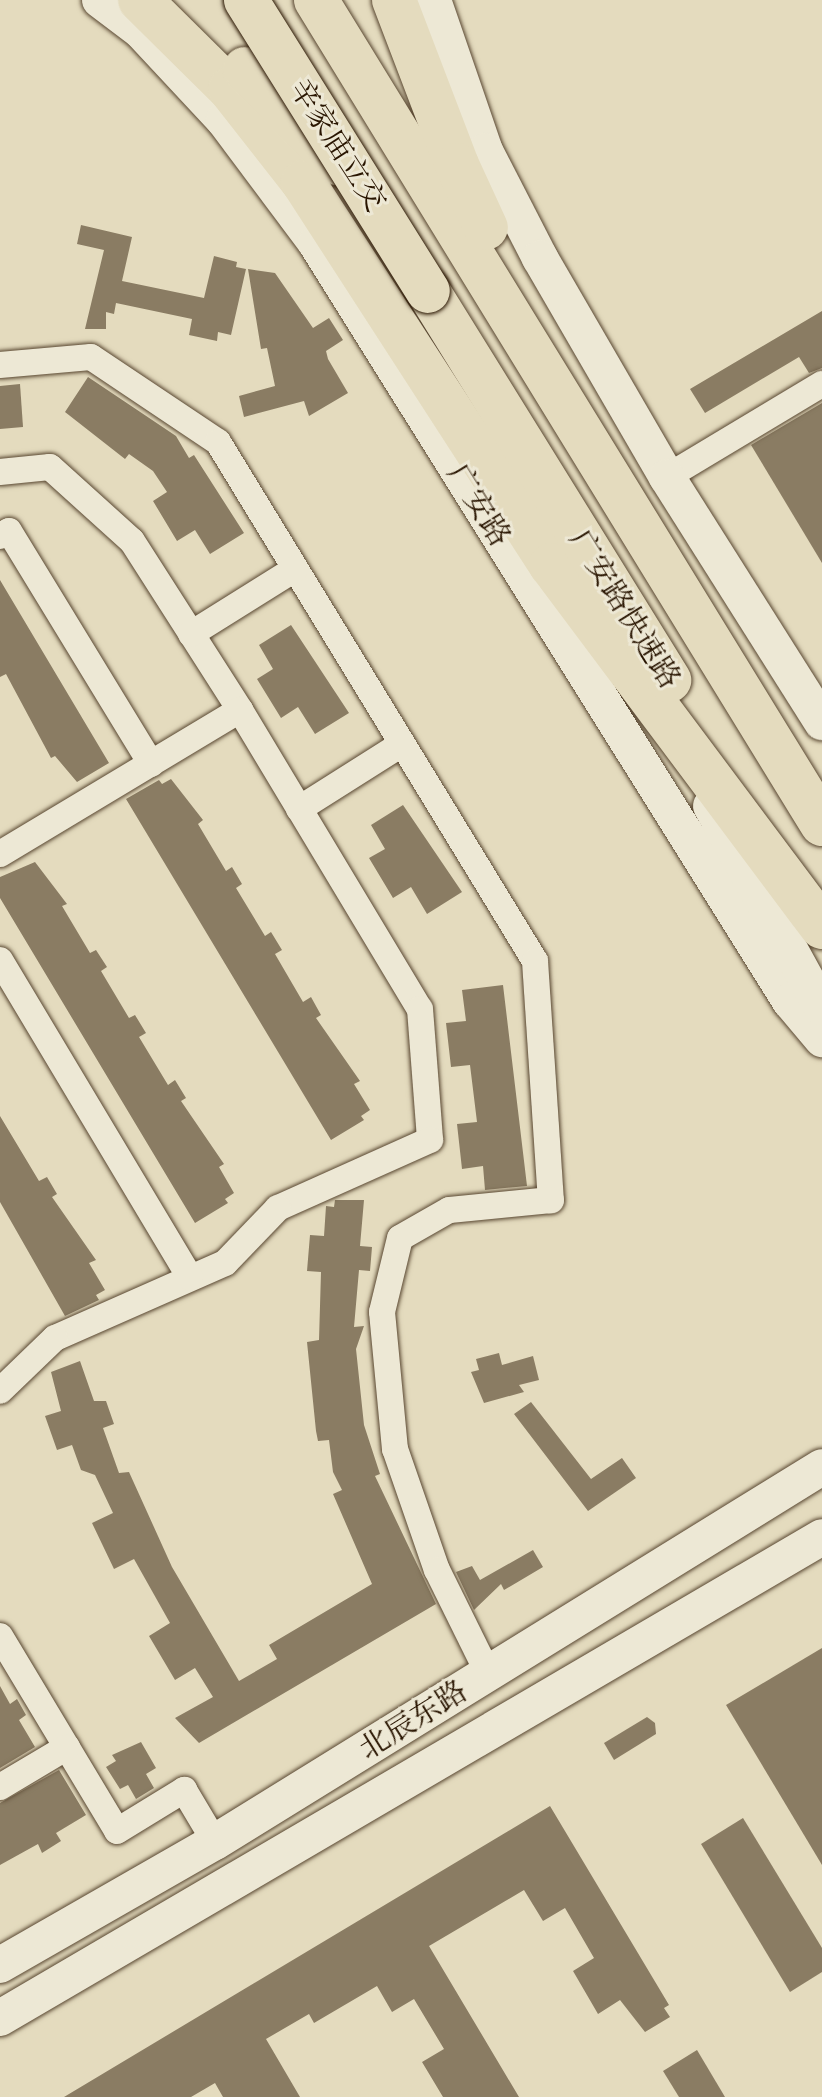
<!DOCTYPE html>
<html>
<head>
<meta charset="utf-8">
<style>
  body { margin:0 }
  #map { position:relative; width:822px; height:2097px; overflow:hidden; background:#e4dbbe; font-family:"EB Garamond","Noto Serif SC",serif }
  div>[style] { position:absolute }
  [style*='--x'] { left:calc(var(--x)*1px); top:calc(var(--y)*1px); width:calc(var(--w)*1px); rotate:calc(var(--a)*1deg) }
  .building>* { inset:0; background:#8a7c63 }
  .roads { filter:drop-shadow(0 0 2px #584630) drop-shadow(0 0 2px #584630) }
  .street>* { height:26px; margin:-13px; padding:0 13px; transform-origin:13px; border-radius:13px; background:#ede8d5 }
  .secondary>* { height:36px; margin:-18px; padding:0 18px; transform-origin:18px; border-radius:18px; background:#ede8d5 }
  .highway>* { height:44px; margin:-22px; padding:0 22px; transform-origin:22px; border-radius:22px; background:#e4dbbe }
  .bridges { filter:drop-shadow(0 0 2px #291501) drop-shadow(0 0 2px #291501) }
  .highway-bridge>* { height:44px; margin:-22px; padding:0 22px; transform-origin:22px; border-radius:22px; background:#e4dbbe }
  span { translate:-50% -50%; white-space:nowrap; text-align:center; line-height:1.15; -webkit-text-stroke:6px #ede8d5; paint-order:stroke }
  .street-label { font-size:30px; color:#291501 }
</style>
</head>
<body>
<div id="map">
  <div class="building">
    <div style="clip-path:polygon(81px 225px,132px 237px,122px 281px,204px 298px,214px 256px,237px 262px,236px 267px,246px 269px,231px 335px,218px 332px,217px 341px,189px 335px,192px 319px,116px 303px,114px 314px,106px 312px,106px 329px,85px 329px,104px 250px,77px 244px)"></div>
    <div style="clip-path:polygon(248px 269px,275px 273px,313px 328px,329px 318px,343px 340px,326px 351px,328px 359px,348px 393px,309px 416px,304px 401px,244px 417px,239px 396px,275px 386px,267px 348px,261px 349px)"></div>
    <div style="clip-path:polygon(822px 311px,822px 368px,809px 373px,799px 357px,705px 413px,690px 389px)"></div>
    <div style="clip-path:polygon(88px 377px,176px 436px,189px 458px,194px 455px,244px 533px,210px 554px,195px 530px,177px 541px,153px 501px,167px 492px,153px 471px,129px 454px,125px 459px,65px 412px)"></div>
    <div style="clip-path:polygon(20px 384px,23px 427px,0 429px,0 386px)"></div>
    <div style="clip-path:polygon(822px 403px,822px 563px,751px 445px)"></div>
    <div style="clip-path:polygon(0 580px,109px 763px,77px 782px,55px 756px,51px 758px,6px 674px,0 677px)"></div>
    <div style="clip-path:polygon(291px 625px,349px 713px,315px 734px,298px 707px,281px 718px,257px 679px,273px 669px,259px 645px)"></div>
    <div style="clip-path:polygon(171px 779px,203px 820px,198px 824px,226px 871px,232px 867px,242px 884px,236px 888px,265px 936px,271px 932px,282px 950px,275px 954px,303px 1002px,311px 997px,321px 1015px,316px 1018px,360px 1081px,354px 1084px,370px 1110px,361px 1116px,364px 1120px,331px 1140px,126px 799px,159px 780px,162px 784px)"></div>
    <div style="clip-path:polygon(403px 805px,462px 892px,427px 914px,411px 887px,393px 898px,369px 858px,385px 849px,371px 825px)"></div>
    <div style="clip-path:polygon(35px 862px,67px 904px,62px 906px,90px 953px,96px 950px,107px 967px,101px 971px,129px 1018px,135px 1015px,146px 1033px,139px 1037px,168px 1085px,175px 1080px,186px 1098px,181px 1101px,224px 1164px,219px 1167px,234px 1193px,225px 1199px,228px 1203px,195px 1223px,0 898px,0 877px)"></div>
    <div style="clip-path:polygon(503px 985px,527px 1186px,485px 1190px,483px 1166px,462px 1169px,457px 1124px,477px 1122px,470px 1065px,451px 1067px,446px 1023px,466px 1021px,462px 990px)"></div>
    <div style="clip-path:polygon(0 1116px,39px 1181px,47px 1177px,57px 1194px,52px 1197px,96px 1260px,89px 1263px,105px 1290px,96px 1295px,99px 1300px,65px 1316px,0 1202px)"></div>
    <div style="clip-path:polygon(335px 1200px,364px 1200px,360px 1246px,372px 1247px,370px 1271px,359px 1270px,354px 1327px,364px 1326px,356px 1349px,364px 1425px,380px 1474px,375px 1476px,436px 1604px,199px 1743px,175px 1718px,213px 1697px,195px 1668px,175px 1680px,149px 1636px,170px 1623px,134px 1559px,114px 1569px,92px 1523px,113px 1513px,95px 1475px,81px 1470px,72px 1445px,57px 1450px,45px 1416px,61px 1411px,51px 1372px,80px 1361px,94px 1401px,106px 1401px,114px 1424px,103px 1428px,119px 1473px,129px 1472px,172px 1567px,239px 1681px,277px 1659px,269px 1645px,372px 1584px,333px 1494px,342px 1490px,333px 1472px,329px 1440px,318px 1441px,316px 1431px,307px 1342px,319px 1340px,321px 1272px,307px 1271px,310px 1235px,324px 1236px,326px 1206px,334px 1207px)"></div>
    <div style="clip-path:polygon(499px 1353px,502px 1365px,533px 1356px,539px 1380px,519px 1385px,524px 1392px,484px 1403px,471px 1372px,479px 1370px,476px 1359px)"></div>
    <div style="clip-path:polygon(531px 1402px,591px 1479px,622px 1458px,636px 1478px,588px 1511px,514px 1414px)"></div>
    <div style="clip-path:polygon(533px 1550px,543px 1567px,504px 1590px,501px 1584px,474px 1610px,456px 1572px,472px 1566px,480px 1580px)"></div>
    <div style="clip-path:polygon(822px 1648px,822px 1865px,726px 1705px)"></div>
    <div style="clip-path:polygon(0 1686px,10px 1704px,17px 1699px,26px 1715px,19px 1720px,35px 1747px,0 1768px)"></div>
    <div style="clip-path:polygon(647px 1717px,655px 1723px,656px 1734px,614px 1760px,604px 1743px)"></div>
    <div style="clip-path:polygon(141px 1742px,156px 1768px,146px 1774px,154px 1788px,136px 1799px,128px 1785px,120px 1789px,106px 1767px,116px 1761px,112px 1755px)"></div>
    <div style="clip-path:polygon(59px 1770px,86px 1815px,56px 1833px,61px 1841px,42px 1853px,38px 1844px,0 1865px,0 1803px)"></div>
    <div style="clip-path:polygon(550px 1806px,669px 2005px,664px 2008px,670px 2017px,645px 2032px,620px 2000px,598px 2014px,573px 1971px,594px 1958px,565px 1908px,543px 1921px,524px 1890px,429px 1946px,519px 2097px,443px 2097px,422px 2062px,444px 2049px,414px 1999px,392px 2012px,377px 1986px,314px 2023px,309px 2014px,266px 2039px,300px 2097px,223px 2097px,215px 2083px,191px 2097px,64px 2097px)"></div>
    <div style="clip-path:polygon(743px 1818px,822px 1948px,822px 1972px,790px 1992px,701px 1844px)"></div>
    <div style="clip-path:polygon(697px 2050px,725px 2097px,679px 2097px,663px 2071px)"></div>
  </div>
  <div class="roads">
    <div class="street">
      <div style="--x:0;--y:365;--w:91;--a:-5"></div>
      <div style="--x:91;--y:357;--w:153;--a:33.8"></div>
      <div style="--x:218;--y:442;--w:608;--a:58.58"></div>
      <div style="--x:535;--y:961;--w:240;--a:86.2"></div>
      <div style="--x:551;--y:1200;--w:102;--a:174.4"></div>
      <div style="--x:449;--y:1210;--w:56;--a:150.3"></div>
      <div style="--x:400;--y:1238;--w:76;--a:103.7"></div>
      <div style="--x:382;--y:1312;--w:138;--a:84.6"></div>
      <div style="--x:395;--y:1449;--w:128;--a:70.9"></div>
      <div style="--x:437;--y:1570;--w:115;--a:63.7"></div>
      <div style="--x:0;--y:472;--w:50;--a:-5.7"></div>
      <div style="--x:50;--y:467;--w:110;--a:42.1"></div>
      <div style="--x:132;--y:541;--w:201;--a:57.4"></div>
      <div style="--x:667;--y:477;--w:181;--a:-31"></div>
      <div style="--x:0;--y:536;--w:10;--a:-29"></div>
      <div style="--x:9;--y:531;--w:273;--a:58.6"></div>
      <div style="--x:191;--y:634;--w:123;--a:-32"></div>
      <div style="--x:299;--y:809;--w:122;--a:-32.3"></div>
      <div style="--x:0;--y:854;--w:280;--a:-31"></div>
      <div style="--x:240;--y:710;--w:349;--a:59"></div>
      <div style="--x:420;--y:1009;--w:131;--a:85.6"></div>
      <div style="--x:430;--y:1140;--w:167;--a:155.9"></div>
      <div style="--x:278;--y:1208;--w:76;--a:133.9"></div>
      <div style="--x:225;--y:1263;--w:186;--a:156.2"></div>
      <div style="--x:55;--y:1338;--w:76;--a:136.1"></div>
      <div style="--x:0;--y:960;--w:370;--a:59.1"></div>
      <div style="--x:0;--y:1636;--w:227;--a:59"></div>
      <div style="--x:117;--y:1831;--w:79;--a:-31.5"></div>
      <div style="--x:184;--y:1790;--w:61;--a:59.2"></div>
      <div style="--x:0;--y:1787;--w:78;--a:-30.8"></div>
    </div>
    <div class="secondary">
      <div style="--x:100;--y:0;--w:51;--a:37.1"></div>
      <div style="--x:141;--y:31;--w:122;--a:47"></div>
      <div style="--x:224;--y:120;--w:154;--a:53.2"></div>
      <div style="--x:316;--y:243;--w:894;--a:57.98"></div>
      <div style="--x:790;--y:1001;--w:50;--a:49.9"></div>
      <div style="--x:433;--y:0;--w:160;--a:71"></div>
      <div style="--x:485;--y:151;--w:120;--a:62.8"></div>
      <div style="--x:540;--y:258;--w:253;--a:59.9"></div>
      <div style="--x:667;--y:477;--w:290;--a:57.7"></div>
      <div style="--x:711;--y:806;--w:230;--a:61.2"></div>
      <div style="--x:0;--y:1965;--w:248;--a:-29.8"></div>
      <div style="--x:215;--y:1842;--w:713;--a:-31.71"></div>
      <div style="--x:0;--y:2018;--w:952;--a:-30.33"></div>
    </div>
    <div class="highway">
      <div style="--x:140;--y:0;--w:127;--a:44.7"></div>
      <div style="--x:230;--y:89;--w:118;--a:51.9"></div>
      <div style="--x:303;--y:182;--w:456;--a:57.1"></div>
      <div style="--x:551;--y:565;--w:452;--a:53.2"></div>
      <div style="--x:316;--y:0;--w:967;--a:58.45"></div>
      <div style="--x:394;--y:0;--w:177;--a:69.1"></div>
      <div style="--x:457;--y:165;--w:69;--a:65.3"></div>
      <div style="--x:245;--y:69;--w:132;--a:45.6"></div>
      <div style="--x:428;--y:291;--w:458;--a:58.2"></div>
    </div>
  </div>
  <div class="bridges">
    <div class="highway-bridge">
      <div style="--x:246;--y:0;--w:343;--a:58"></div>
    </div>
  </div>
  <div class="street-label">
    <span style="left:338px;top:145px;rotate:57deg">辛家庙立交</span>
    <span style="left:479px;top:505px;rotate:58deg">广安路</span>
    <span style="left:625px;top:609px;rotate:58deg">广安路快速路</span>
    <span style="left:413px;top:1720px;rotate:-32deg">北辰东路</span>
  </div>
</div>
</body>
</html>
